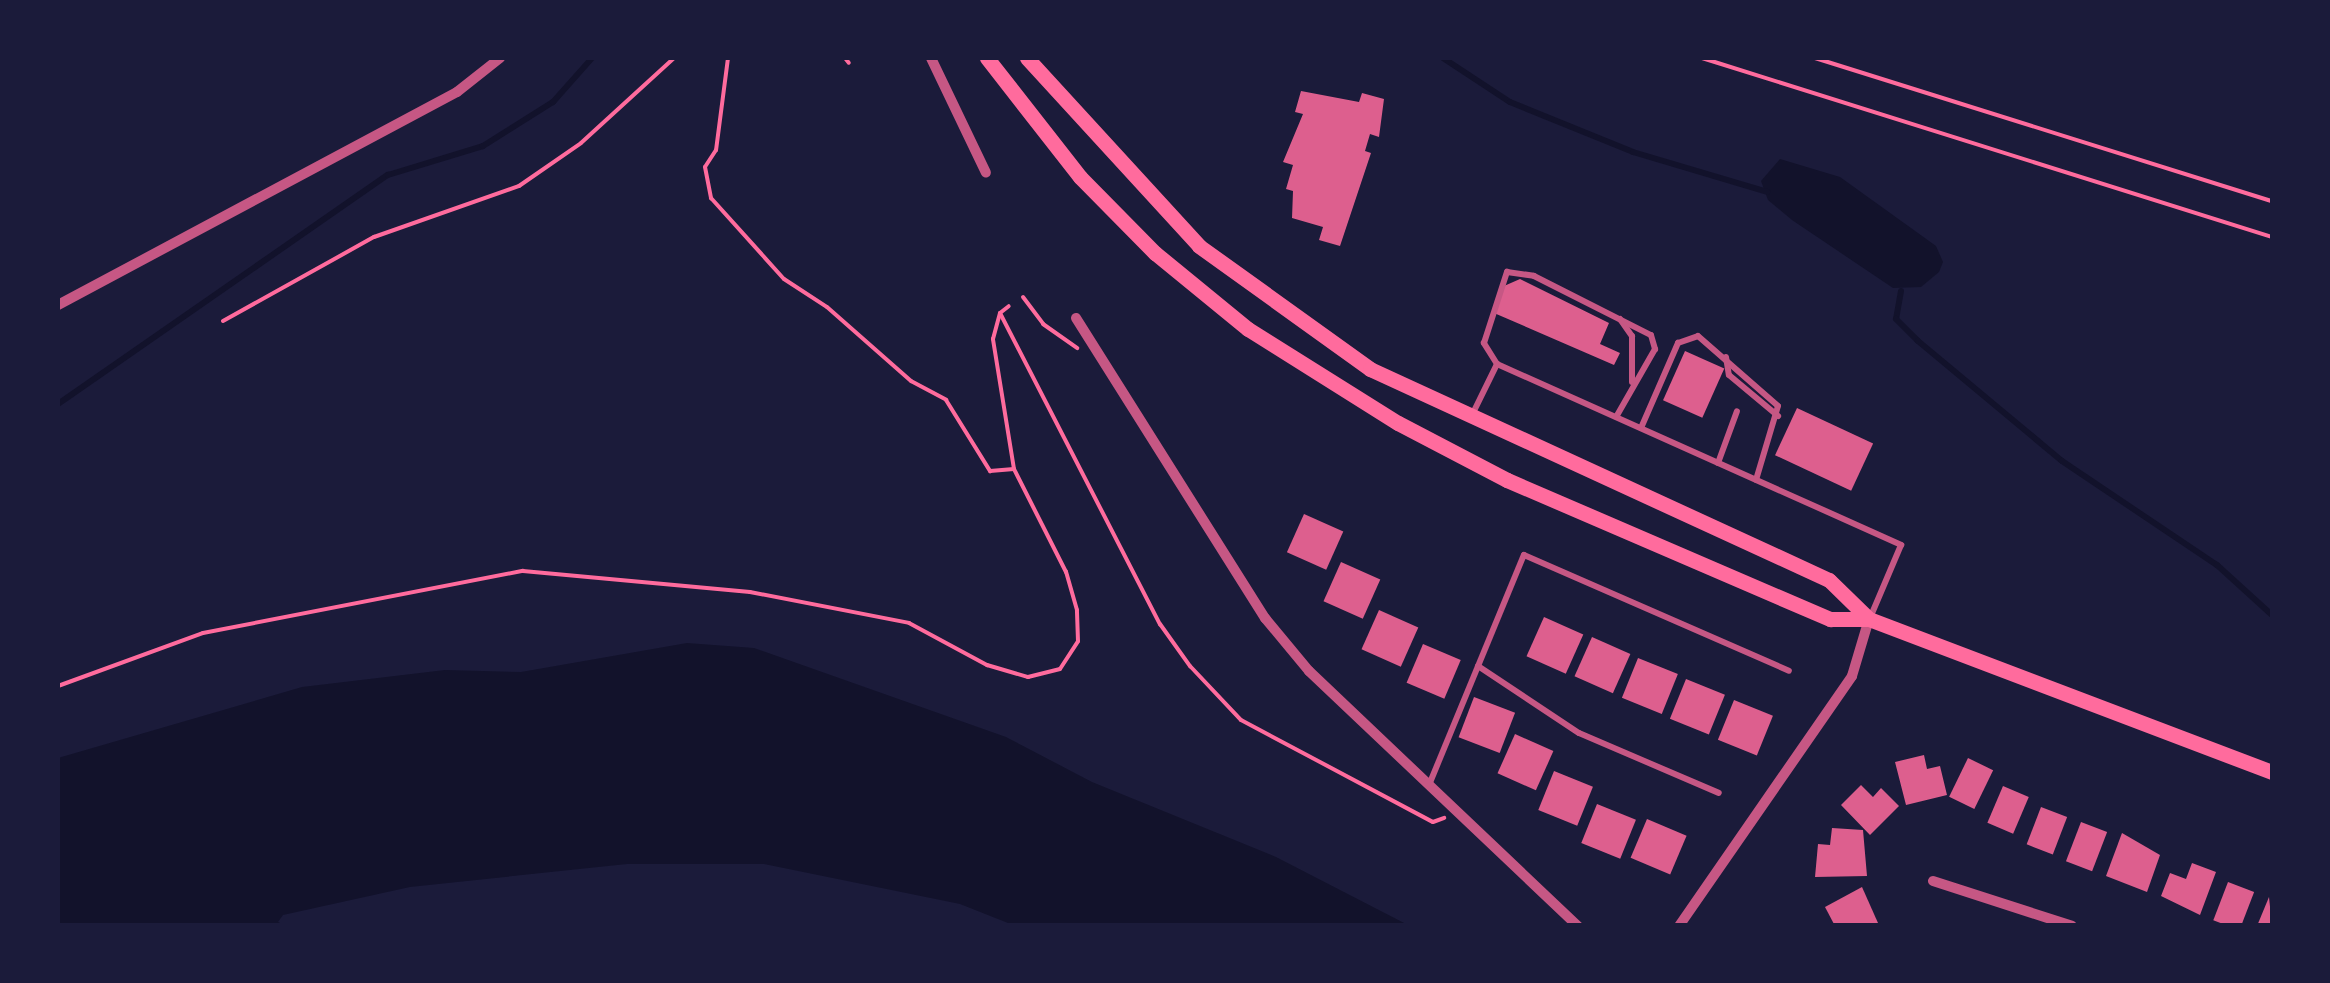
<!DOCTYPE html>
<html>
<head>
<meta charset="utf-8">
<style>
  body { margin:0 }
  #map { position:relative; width:2330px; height:983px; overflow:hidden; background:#1b1b3a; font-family:"Noto Serif",serif }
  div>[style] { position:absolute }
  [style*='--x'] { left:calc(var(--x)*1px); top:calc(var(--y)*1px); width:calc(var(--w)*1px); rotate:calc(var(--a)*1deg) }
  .water>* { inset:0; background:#12122b }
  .stream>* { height:6px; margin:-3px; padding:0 3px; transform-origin:3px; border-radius:3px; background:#12122b }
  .building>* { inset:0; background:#dd5f8e; transform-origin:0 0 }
  .path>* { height:4px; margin:-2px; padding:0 2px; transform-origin:2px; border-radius:2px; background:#ff6b9d }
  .service>* { height:6px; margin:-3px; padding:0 3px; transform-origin:3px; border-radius:3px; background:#c65784 }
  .minor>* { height:10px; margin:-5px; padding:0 5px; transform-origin:5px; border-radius:5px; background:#c65784 }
  .secondary>* { height:15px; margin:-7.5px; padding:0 7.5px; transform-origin:7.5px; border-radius:7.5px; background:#ff6b9d }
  span { translate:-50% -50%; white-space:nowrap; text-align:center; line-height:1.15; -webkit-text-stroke:8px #1b1b3a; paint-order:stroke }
  .frame { position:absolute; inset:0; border:60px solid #1b1b3a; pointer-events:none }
</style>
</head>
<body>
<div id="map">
  <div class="water">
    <div style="clip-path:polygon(1780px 159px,1840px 177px,1936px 246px,1943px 262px,1939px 272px,1921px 287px,1893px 288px,1792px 220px,1768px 200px,1761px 181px)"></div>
    <div style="clip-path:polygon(687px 643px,754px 648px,1006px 737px,1092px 782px,1276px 857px,1408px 925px,1013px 925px,960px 904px,764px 864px,627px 864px,410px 887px,283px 915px,278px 922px,285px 925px,58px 925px,58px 758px,302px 687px,445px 670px,521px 672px)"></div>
  </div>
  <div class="stream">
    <div style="--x:1443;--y:58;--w:80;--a:33.3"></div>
    <div style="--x:1510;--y:102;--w:133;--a:22.1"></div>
    <div style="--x:1633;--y:152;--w:140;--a:16.6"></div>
    <div style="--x:1901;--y:291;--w:28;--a:100"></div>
    <div style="--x:1896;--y:319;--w:31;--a:45"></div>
    <div style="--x:1918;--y:341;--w:187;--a:39.8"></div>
    <div style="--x:2062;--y:461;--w:187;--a:33.9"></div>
    <div style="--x:2217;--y:565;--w:74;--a:42.3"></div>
    <div style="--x:58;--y:404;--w:402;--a:-34.8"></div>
    <div style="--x:388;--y:175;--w:99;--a:-17"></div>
    <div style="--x:483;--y:146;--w:83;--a:-32.2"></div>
    <div style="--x:553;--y:102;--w:59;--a:-48.4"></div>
  </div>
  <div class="building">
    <div style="clip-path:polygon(1301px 91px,1359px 102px,1362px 93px,1384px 99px,1379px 137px,1370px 134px,1365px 151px,1371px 153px,1340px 246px,1319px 240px,1323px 227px,1292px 218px,1293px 191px,1286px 189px,1293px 165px,1283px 162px,1303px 114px,1295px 112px)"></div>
    <div style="clip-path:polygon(1520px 279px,1609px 323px,1600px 344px,1620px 353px,1614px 365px,1494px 313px,1504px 286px)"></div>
    <div style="left:1685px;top:351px;width:43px;height:54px;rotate:24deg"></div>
    <div style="left:1797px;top:408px;width:84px;height:52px;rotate:25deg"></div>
    <div style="left:1304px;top:514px;width:43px;height:42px;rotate:24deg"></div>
    <div style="left:1341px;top:562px;width:43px;height:43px;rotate:24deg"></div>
    <div style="left:1379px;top:610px;width:43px;height:43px;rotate:24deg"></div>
    <div style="left:1544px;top:617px;width:43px;height:43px;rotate:24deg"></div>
    <div style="left:1592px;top:637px;width:42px;height:43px;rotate:24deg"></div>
    <div style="left:1423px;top:644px;width:41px;height:42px;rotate:23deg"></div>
    <div style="left:1638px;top:658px;width:43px;height:43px;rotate:22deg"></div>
    <div style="left:1686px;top:679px;width:42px;height:43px;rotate:22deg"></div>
    <div style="left:1474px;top:697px;width:44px;height:43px;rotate:21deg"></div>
    <div style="left:1734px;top:700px;width:42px;height:43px;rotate:22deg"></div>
    <div style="left:1515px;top:734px;width:42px;height:43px;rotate:24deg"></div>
    <div style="clip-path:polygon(1924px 755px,1927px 769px,1940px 766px,1947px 795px,1906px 805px,1895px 762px)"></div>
    <div style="left:1968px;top:758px;width:28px;height:43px;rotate:26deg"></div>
    <div style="left:1554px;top:771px;width:42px;height:42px;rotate:22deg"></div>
    <div style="clip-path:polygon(1861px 785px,1873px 797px,1881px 788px,1899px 806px,1870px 835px,1841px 805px)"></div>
    <div style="left:2003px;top:786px;width:28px;height:40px;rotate:23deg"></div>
    <div style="left:1597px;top:804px;width:42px;height:42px;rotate:22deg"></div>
    <div style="left:2041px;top:807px;width:28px;height:40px;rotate:21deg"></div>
    <div style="left:1647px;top:819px;width:43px;height:42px;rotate:23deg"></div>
    <div style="left:2081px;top:822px;width:28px;height:42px;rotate:21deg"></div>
    <div style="clip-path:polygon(1832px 828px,1863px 830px,1867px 876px,1815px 877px,1818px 844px,1830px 845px)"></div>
    <div style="clip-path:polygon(2122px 833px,2160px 855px,2147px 892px,2106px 876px)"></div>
    <div style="clip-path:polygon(2192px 863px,2216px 872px,2200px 915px,2161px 896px,2170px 873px,2186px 879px)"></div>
    <div style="left:2228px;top:882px;width:28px;height:41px;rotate:21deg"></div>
    <div style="clip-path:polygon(1862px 887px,1878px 923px,1835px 926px,1825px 907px)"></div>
    <div style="clip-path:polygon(2269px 897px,2272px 926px,2257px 926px)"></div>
  </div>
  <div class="path">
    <div style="--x:728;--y:58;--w:93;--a:97.4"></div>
    <div style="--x:716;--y:150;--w:20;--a:123"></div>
    <div style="--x:705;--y:167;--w:32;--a:79"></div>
    <div style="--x:711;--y:198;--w:109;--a:48"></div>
    <div style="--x:784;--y:279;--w:51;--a:33.1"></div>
    <div style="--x:827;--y:307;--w:112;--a:41.4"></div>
    <div style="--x:911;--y:381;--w:40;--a:28"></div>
    <div style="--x:946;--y:400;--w:84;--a:58.2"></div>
    <div style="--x:990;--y:471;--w:24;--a:-5"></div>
    <div style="--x:845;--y:58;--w:6;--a:51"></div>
    <div style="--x:1702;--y:58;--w:597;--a:17.43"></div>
    <div style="--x:1815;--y:58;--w:479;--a:17.4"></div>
    <div style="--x:1023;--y:297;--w:34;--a:53"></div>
    <div style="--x:1043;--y:324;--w:42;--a:35.2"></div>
    <div style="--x:1000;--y:313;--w:350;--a:62.8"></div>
    <div style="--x:1160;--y:624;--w:52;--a:54.5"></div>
    <div style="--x:1190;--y:666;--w:74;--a:46.6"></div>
    <div style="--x:1241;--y:720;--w:217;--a:28"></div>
    <div style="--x:1433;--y:822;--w:12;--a:-20"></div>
    <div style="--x:223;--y:321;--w:173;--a:-29.1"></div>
    <div style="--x:374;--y:237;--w:154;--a:-19.4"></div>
    <div style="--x:519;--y:186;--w:75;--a:-34.7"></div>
    <div style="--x:581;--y:143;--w:126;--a:-42.4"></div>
    <div style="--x:58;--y:686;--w:154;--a:-20.1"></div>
    <div style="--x:203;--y:633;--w:326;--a:-11"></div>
    <div style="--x:523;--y:571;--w:228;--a:5.3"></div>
    <div style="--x:750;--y:592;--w:162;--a:11"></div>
    <div style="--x:909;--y:623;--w:89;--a:28.3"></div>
    <div style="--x:987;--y:665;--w:43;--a:16.3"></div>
    <div style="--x:1028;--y:677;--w:33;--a:-14"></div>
    <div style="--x:1060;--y:669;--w:33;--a:-57"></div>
    <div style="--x:1078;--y:641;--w:31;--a:-92"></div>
    <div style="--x:1077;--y:610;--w:40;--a:-106"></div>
    <div style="--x:1066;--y:572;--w:115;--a:-116.8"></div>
    <div style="--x:1014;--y:469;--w:132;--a:-99.2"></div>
    <div style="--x:993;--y:339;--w:27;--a:-75"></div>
    <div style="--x:1000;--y:313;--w:11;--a:-38"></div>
  </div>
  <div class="service">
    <div style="--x:1620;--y:319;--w:21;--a:55"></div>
    <div style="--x:1632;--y:336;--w:46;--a:90"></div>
    <div style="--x:1726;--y:357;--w:18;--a:81"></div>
    <div style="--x:1729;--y:375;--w:64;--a:39.9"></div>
    <div style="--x:1497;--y:364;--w:25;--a:-122"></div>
    <div style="--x:1484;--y:343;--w:75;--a:-72.1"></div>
    <div style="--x:1507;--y:272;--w:27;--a:8"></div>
    <div style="--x:1534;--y:276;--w:131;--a:26.8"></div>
    <div style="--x:1651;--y:335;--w:15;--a:74"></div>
    <div style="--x:1655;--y:349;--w:78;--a:119.8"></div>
    <div style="--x:1473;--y:413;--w:55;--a:-63.9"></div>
    <div style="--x:1497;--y:364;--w:443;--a:24.1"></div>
    <div style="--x:1901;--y:545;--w:79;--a:113"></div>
    <div style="--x:1641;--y:428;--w:93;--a:-66.5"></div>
    <div style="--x:1678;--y:343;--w:21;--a:-19"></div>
    <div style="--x:1698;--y:336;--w:106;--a:41.2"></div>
    <div style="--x:1778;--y:406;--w:77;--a:106.6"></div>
    <div style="--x:1718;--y:463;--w:55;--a:-69.9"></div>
    <div style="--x:1478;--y:666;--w:121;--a:33.6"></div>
    <div style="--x:1579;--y:733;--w:152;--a:23.2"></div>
    <div style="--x:1429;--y:785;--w:249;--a:-67.6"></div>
    <div style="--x:1524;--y:555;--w:289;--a:23.6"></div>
  </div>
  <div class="minor">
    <div style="--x:931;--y:58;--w:127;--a:64.4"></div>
    <div style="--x:58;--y:305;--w:452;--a:-28.1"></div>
    <div style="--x:457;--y:92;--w:55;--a:-38.3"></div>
    <div style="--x:1076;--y:318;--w:355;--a:57.8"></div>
    <div style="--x:1265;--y:618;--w:69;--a:50.3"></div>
    <div style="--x:1309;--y:671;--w:371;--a:43.5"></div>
    <div style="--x:1933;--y:881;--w:146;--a:17.9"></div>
    <div style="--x:1679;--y:926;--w:304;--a:-55.3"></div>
    <div style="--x:1852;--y:676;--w:59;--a:-73.4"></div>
  </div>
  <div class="secondary">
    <div style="--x:987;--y:58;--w:151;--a:52"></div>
    <div style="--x:1080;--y:177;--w:107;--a:45.4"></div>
    <div style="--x:1155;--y:253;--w:120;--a:39.3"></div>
    <div style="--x:1248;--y:329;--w:177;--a:32.1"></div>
    <div style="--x:1398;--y:423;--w:123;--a:27.6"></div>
    <div style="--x:1507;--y:480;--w:352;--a:23.3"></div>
    <div style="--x:1830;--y:619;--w:39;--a:0"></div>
    <div style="--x:1869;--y:619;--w:431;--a:20.8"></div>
    <div style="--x:1027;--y:58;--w:255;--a:47.5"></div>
    <div style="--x:1199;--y:246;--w:211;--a:35.7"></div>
    <div style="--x:1370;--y:369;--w:505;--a:24.69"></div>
    <div style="--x:1829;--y:580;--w:56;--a:44.3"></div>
  </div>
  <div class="frame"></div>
</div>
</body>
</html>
